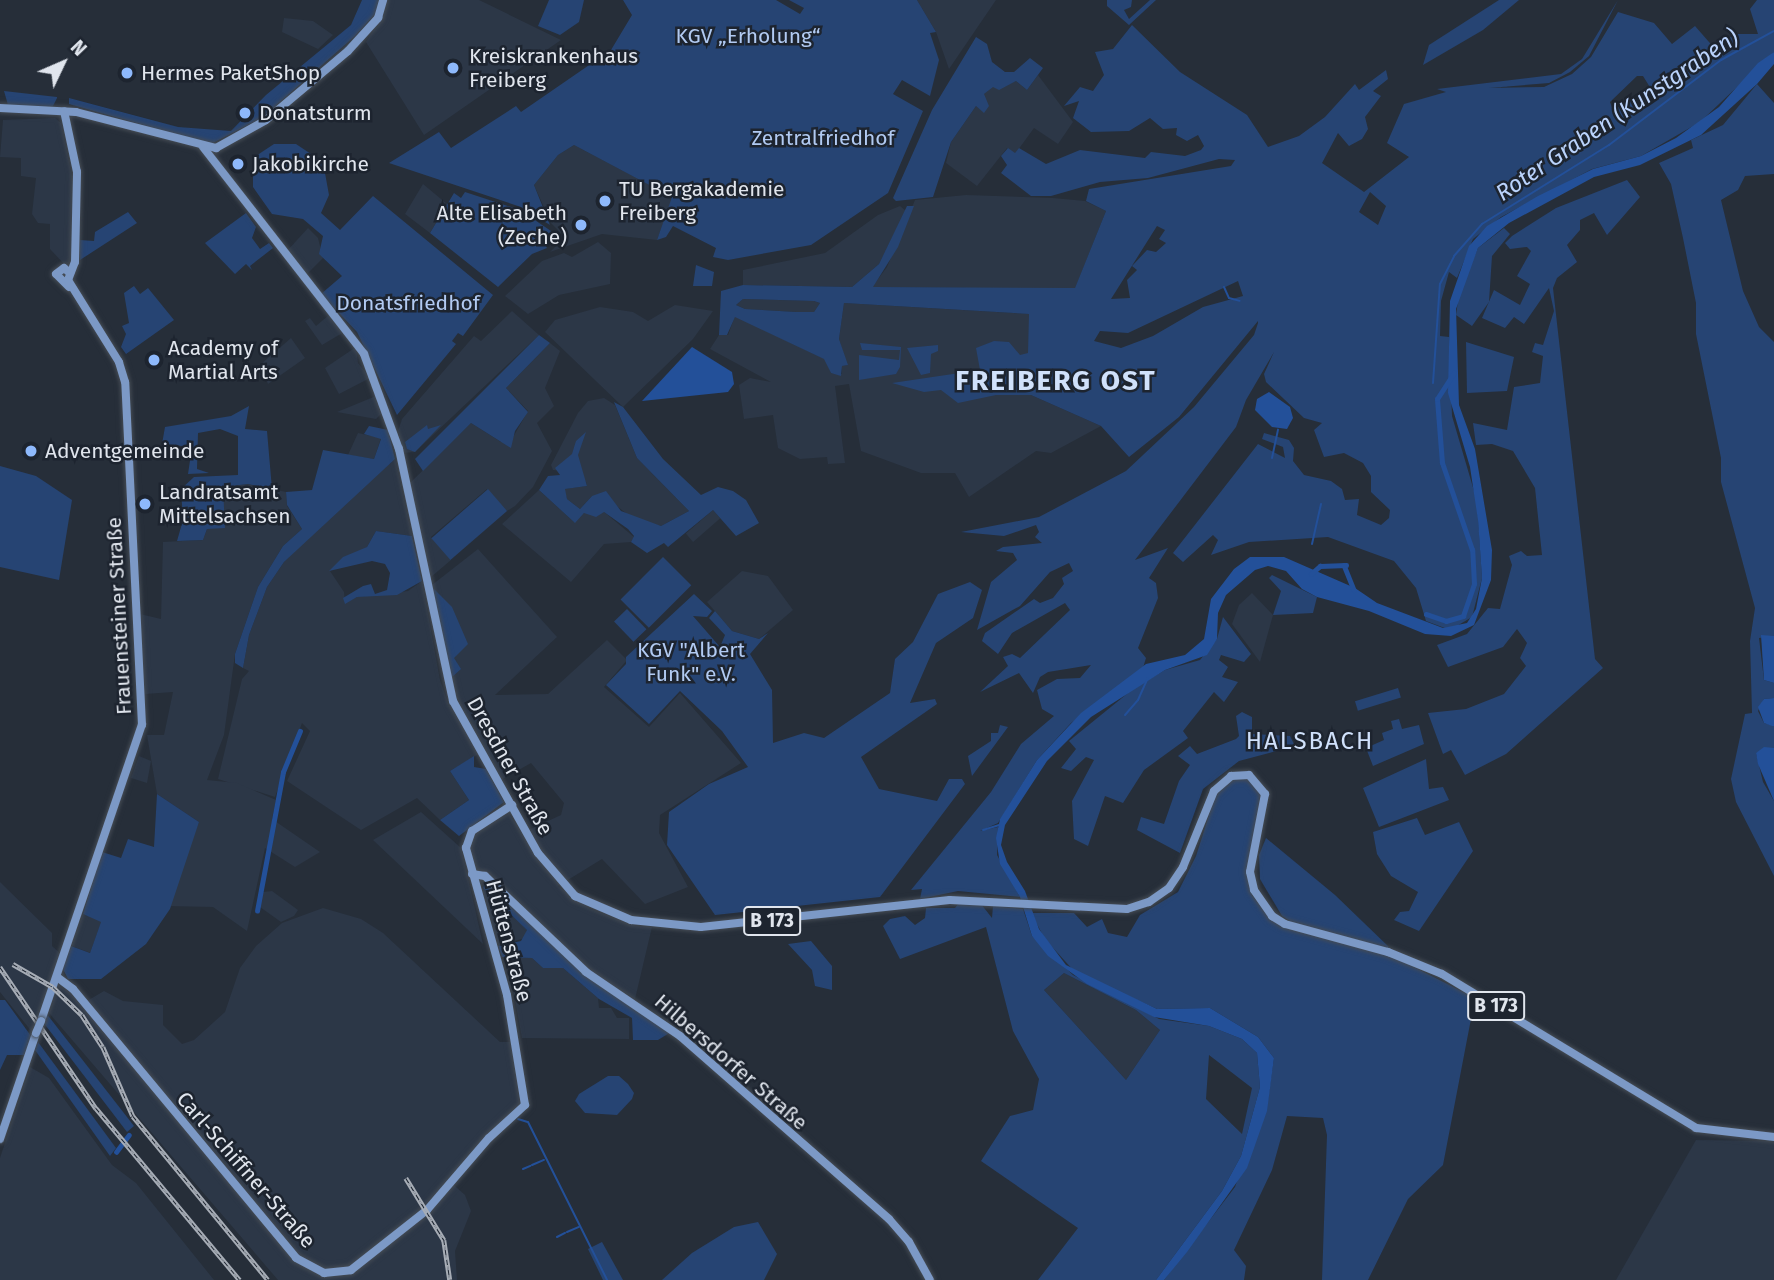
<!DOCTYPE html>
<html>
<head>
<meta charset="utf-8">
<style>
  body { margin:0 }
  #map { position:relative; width:1774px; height:1280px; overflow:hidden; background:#262e39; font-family:"Fira Sans",sans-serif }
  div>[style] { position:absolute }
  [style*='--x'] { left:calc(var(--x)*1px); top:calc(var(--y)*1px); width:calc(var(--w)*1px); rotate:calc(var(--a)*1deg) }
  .built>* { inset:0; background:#2c3747; transform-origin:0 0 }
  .green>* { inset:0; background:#264473; transform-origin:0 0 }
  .water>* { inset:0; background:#235099 }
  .stream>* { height:2px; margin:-1px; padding:0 1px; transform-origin:1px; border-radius:1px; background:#235099 }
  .canal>* { height:4.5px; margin:-2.25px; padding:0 2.25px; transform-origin:2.25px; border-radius:2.25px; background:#235099 }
  .roads { filter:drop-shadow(0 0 2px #454c55) drop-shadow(0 0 2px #454c55) }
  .major>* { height:8px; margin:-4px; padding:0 4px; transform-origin:4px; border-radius:4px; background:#7c99c6 }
  .rail>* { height:4.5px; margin-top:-2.25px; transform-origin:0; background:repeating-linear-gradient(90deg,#1d242f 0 5px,#a7adb6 0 10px); box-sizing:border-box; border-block:2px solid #a7adb6 }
  .bridges { filter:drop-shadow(0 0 2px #454c55) drop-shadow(0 0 2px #454c55) }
  .major-bridge>* { height:8px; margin:-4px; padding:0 4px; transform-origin:4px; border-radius:4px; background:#7c99c6 }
  .dots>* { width:19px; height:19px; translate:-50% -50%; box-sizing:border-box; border:4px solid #1d242f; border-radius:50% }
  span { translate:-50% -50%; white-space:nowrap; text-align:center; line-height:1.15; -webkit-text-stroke:5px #1d242f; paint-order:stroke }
  .shield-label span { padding:2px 5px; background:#1d242f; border:2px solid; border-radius:5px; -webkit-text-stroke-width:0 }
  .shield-label { font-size:19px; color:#e0e5ed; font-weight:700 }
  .park-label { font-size:21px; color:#b1caf2 }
  .poi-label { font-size:21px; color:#e0e5ed }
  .left { translate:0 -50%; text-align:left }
  .right { translate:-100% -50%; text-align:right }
  .street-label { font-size:21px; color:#e0e5ed }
  .water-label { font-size:23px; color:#bad3fc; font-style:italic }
  .quarter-label { font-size:24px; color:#d0e1fb; letter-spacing:2px }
  .district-label { font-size:28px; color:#d0e1fb; font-weight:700; letter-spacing:2px }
  .north { position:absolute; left:28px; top:28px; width:70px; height:70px; -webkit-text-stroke:5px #1d242f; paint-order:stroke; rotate:46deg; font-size:19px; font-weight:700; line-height:28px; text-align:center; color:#e0e5ed }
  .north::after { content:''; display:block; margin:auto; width:24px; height:32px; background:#e0e5ed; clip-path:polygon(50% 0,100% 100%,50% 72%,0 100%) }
</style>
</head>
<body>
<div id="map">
  <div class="built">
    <div style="clip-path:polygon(386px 0,479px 0,561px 40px,424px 135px,366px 42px,384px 14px)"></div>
    <div style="clip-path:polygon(917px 0,996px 0,949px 69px,936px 32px)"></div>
    <div style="clip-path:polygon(284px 18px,313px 21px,333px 35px,318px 49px,282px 32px)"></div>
    <div style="clip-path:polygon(1038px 75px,1073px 122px,1058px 144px,1034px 128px,1015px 154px,1007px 148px,977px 186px,946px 163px,951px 142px,976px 106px,984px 112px,984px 94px,993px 86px,999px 89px,1016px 81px,1027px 90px)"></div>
    <div style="clip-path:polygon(55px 118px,61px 123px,72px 177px,71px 261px,65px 265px,50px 249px,50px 224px,38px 223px,32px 214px,36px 178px,21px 176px,21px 158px,0 157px,3px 120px)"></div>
    <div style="clip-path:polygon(574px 145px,673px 197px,657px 240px,602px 234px,550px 252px,565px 237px,551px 223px,534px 185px,558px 155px)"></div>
    <div style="clip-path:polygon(423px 184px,447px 204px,430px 233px,405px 214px)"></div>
    <div style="clip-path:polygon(966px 195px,1053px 198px,1085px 201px,1106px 211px,1075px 289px,872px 287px,887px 267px,915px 200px)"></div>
    <div style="clip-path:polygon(900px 206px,906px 211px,879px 264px,852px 287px,743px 285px,743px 270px,825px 253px,878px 215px)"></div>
    <div style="clip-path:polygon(308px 228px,318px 238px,323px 258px,306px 275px,287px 251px)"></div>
    <div style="clip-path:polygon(598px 242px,611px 253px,610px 284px,559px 295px,528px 314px,505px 296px,542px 261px,564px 253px,572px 257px)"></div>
    <div style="clip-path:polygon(743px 299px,814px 301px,820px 303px,814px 312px,796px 312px,745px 309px,736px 305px)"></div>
    <div style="clip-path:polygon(844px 303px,1029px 314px,1031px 395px,1101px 426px,1051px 453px,1036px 451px,969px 497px,955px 473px,921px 473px,861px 451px,849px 384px,835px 386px,845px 463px,828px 464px,827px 457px,800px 459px,778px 448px,773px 415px,744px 419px,739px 385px,750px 378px,771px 382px,710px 349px,719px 335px,728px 335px,735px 316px,825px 359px,831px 373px,842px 374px,842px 366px,847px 365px,839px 339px)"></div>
    <div style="clip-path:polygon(675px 305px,713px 311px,693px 339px,623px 407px,545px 332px,555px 320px,600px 307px,633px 312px,648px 321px)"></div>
    <div style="clip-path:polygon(512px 311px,539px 335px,415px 452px,403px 453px,398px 431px,402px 419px,474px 336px,481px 341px)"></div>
    <div style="clip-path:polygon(329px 315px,344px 332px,322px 345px,305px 321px,310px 318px,316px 326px)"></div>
    <div style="clip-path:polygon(291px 338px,305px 358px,268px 384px,260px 365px)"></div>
    <div style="clip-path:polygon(550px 343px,560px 351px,545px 388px,554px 406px,537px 423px,552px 451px,533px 487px,515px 506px,507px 511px,487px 489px,431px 537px,451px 560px,431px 577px,409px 484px,471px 423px,501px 442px,512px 439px,528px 411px,506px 388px)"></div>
    <div style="clip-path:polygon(356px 347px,358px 363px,370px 378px,339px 394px,325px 368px)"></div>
    <div style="clip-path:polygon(376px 396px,381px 414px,376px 419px,337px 412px)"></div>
    <div style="clip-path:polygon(604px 398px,615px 405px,637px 458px,689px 511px,661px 526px,632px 518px,613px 503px,592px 496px,580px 509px,567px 499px,564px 489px,587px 486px,586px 482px,580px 473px,553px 470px,551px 465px,578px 413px,588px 401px)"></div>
    <div style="clip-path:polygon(358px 433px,381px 438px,374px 459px,348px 455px)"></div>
    <div style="clip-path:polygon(395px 459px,412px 536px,376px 531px,367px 547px,330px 571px,344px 592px,345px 603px,357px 597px,408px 591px,422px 581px,440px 680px,449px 706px,456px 698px,432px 585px,478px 549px,557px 637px,495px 695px,548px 694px,607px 640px,627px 660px,604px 687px,649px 727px,680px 693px,741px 763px,660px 815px,659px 833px,688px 887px,645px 904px,602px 859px,558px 886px,590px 909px,636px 926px,652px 927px,635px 999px,591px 972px,474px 869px,468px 852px,472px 838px,484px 826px,509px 814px,522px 833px,561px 815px,564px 803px,531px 763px,501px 780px,482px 752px,450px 771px,469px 800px,440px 820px,417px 798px,361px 830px,287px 781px,310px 731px,302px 723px,275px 797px,218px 779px,242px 679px,249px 671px,243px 668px,249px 635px,267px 587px,284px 562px,319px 526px)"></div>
    <div style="clip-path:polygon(248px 484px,286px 492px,287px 506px,302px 529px,283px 546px,258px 587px,235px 654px,224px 735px,207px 780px,237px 783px,276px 800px,272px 819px,320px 852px,295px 867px,265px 848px,247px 931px,213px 907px,167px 906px,199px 822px,157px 794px,147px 735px,164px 735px,173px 692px,145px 694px,140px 614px,161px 619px,163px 542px,203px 540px,223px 487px)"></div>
    <div style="clip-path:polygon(539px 490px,574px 522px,584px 513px,603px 511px,634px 537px,631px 542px,604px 544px,571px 582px,502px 524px)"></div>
    <div style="left:713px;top:510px;width:11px;height:36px;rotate:49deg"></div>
    <div style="clip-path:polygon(742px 571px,768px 576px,793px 610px,759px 639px,732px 631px,707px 602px)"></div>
    <div style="clip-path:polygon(1252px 593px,1273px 615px,1260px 662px,1232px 624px,1239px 605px)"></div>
    <div style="clip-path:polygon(139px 756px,151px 761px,147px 783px,131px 778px)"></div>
    <div style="clip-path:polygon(421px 812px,461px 848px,483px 944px,373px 840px)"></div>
    <div style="clip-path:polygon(0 882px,52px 933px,52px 946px,61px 954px,32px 1032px,0 992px)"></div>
    <div style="clip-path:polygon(480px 889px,488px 889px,527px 930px,525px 938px,498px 946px)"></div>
    <div style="clip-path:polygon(272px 891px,298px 910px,294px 916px,281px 922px,260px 907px,263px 892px)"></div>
    <div style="clip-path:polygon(323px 908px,361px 919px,383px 933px,500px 1042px,511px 1042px,520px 1106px,447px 1179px,465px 1195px,471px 1211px,455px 1251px,457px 1280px,278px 1280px,49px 1013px,59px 986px,87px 1001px,104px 991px,123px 1001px,163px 1005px,163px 1025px,182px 1044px,194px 1040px,225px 1012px,240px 968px,256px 946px,282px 923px)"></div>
    <div style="left:83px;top:914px;width:20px;height:34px;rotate:20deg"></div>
    <div style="clip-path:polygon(507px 956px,532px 958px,543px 968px,563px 968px,598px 998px,599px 1008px,611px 1008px,617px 1018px,629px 1018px,629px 1039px,522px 1038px)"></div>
    <div style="clip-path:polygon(1064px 973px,1136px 1010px,1160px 1030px,1126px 1080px,1044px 990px)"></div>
    <div style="clip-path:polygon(30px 1067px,49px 1078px,112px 1165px,136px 1183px,214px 1280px,0 1280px,0 1158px)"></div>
    <div style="clip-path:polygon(1696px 1140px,1774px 1141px,1774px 1280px,1616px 1280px)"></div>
  </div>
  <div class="green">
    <div style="clip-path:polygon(362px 0,380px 0,375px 14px,355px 36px,263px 117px,211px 144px,69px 104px,69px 98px,178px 127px,231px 131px,266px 95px,351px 25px)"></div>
    <div style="clip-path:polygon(549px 0,584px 0,579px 22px,560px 35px,538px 26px)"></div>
    <div style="clip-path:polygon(623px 0,776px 0,800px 14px,804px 8px,789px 0,917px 0,936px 32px,930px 33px,939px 60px,930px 96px,902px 80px,893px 94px,923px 111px,888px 193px,811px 245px,728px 260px,713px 257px,716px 248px,673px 226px,666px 237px,657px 240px,672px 197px,574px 145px,558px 155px,534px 185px,550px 225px,521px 207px,389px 163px,439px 132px,451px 148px,516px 106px,521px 112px,611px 50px,632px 15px)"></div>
    <div style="clip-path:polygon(1107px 0,1132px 0,1131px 7px,1124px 10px,1129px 19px,1150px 0,1156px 0,1129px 25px,1107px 6px)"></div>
    <div style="clip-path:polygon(1499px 0,1519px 0,1483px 30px,1423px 65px,1429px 45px)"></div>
    <div style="clip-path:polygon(evenodd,1618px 0,1589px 56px,1570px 72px,1549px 83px,1489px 88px,1544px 87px,1572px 74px,1591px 57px,1618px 12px,1654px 23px,1672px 44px,1695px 26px,1716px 50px,1734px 34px,1758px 34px,1750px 9px,1757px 0,1774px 0,1774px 52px,1700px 122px,1641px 156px,1592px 169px,1501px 217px,1473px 239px,1457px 278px,1449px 272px,1441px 301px,1440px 336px,1449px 337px,1452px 416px,1477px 501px,1482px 578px,1472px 617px,1450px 630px,1426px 621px,1416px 588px,1394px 561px,1328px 537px,1249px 542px,1211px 555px,1218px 540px,1213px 535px,1183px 562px,1173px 553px,1258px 444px,1285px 458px,1283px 447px,1262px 439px,1264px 433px,1289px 440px,1294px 448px,1293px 461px,1304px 475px,1331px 481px,1342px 489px,1345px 500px,1359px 499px,1357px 515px,1381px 525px,1389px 518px,1390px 510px,1371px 492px,1371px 476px,1363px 463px,1344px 453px,1324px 457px,1314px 430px,1322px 423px,1304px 418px,1266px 382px,1264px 374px,1274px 352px,1246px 400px,1236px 427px,1135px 560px,1168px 548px,1149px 578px,1156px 583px,1158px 598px,1138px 648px,1146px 658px,1142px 671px,1071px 723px,1037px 760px,998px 823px,980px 831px,998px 827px,997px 855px,1020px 897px,958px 891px,920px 899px,922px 889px,911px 890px,991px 792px,1021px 744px,1054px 716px,1042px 709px,1037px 690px,1057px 679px,1080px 678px,1091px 665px,1048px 672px,1040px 677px,1033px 693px,1019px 673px,980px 692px,1008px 666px,1003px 657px,1012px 654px,1020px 658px,1070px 610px,1065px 603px,1012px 633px,998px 654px,982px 641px,985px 633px,1034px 599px,1040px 603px,1053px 598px,1064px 584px,1062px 578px,1073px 571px,1069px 563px,1050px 572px,1020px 606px,977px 630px,991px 582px,1017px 560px,1013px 553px,996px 551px,1003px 547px,1042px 543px,1035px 537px,1039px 532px,1036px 525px,1004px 536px,961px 532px,1039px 517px,1126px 471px,1194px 407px,1254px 335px,1258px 323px,1258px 321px,1179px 417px,1129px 457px,1101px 426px,1031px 395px,996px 395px,958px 403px,941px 390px,924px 392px,892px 383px,980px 370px,976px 348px,994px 341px,1009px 342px,1020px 355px,1028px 353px,1029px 314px,844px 303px,839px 339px,848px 365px,842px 366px,841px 376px,831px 373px,824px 359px,735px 317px,727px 335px,719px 335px,721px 291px,743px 285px,852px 287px,879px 264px,907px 206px,914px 206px,898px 247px,873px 287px,1075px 288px,1106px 211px,1086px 201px,1089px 189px,1231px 166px,1235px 160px,1219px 159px,1148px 178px,1100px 182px,1051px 196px,1031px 196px,1001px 173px,1007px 165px,1001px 156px,1008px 148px,1015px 153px,1019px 148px,1046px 164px,1080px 150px,1145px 158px,1151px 152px,1185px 156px,1201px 150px,1204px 146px,1198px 135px,1187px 141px,1176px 135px,1177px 128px,1163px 129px,1150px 118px,1129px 131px,1091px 132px,1073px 118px,1079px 101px,1064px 106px,1080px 87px,1093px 91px,1104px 75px,1095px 52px,1113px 49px,1132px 25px,1180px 72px,1247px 115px,1268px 147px,1299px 136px,1325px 117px,1355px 84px,1359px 90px,1386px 70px,1388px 79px,1373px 91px,1381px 96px,1365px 117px,1368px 129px,1362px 139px,1349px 146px,1338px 133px,1322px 163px,1364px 192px,1409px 157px,1387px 143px,1404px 104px,1446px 92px,1437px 89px,1561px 74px,1582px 59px,1618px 0,1637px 76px,1643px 76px,1656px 97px,1647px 101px,1639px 95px,1613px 110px,1610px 102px,1637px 76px,1618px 0,1370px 192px,1386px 206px,1378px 225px,1359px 212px,1370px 192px,1618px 0,1157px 226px,1165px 230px,1159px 239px,1166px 243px,1156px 252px,1147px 250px,1132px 266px,1137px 270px,1127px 280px,1130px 298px,1111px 299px,1157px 226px,1618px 0,1238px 281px,1243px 296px,1203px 307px,1153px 336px,1121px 348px,1094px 341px,1100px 331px,1128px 333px,1238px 281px,1618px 0,743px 299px,814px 301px,820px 303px,814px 312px,796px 312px,745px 309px,736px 305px,743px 299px)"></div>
    <div style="clip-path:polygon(976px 37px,987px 44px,992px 62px,1005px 72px,1014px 72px,1030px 58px,1043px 68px,1027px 90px,1016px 81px,999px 90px,993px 87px,984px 94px,989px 106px,984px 113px,976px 106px,951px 142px,933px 197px,896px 201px,893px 198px,932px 110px)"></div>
    <div style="clip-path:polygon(1757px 84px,1774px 103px,1774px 174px,1745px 176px,1738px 190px,1721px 200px,1743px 291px,1759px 327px,1774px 342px,1774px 636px,1759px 638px,1764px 680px,1774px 683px,1774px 698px,1764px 699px,1758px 711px,1764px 723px,1774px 726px,1774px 748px,1756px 753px,1763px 782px,1774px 801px,1774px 876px,1736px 802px,1731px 779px,1745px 714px,1752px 713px,1750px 641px,1755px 608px,1721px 482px,1721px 458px,1696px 334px,1696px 303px,1683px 238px,1671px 184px,1659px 163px,1693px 148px,1691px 140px,1723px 125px)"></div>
    <div style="clip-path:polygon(4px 91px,57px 97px,57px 98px,53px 106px,28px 108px,8px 105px)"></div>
    <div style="clip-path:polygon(274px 144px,296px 144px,323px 162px,329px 195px,321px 213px,340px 230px,373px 196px,493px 295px,463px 336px,458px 333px,452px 341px,456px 344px,397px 415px,357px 332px,321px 294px,342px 276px,319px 254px,323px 236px,303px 219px,272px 214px,253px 187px,253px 158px)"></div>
    <div style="clip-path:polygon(1627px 180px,1640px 197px,1607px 235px,1594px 213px,1580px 220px,1580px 230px,1567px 245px,1577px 262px,1557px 278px,1553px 288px,1595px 659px,1603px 668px,1506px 754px,1465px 775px,1451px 750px,1443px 754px,1428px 713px,1466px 709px,1504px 694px,1526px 666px,1520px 658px,1527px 643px,1517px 629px,1503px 647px,1448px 667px,1437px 645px,1467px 634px,1488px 608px,1500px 609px,1512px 565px,1509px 556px,1521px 551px,1527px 556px,1542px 555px,1535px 488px,1513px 451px,1492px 444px,1476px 445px,1473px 423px,1507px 430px,1514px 387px,1540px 383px,1543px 356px,1532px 352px,1535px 343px,1543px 345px,1554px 311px,1549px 288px,1524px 324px,1514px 317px,1505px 328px,1482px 318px,1494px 290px,1520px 305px,1530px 284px,1517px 276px,1531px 251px,1527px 247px,1510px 249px,1505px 243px,1512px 236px,1556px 208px)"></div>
    <div style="clip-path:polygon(465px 192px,520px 210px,551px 231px,543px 242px,547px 248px,532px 254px,498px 287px,430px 233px,454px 193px,461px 198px)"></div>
    <div style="clip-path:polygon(128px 212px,137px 223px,80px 260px,80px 240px,94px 241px,95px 232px)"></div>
    <div style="clip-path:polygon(246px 213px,256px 227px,252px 238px,260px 249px,269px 243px,273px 248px,250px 266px,252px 270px,246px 264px,235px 274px,205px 243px)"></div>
    <div style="clip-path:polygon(1504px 228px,1510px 234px,1492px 256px,1489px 302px,1472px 326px,1456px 315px,1459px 294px,1478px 248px)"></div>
    <div style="clip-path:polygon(696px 265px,714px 272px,712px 286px,693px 286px)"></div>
    <div style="clip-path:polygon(134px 286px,140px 294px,148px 288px,174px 320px,126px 354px,121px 347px,126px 334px,122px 326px,129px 323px,124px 293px)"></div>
    <div style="clip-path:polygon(539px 335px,550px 343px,506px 388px,528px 412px,515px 431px,511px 448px,471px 423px,423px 471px,415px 459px)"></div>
    <div style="clip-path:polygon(1466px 342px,1514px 357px,1507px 391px,1467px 393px)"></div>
    <div style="clip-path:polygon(860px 343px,901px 347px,900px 367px,896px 374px,859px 380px,859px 355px,899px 360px,900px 350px,862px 350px)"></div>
    <div style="clip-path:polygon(938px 345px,938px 351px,931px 354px,930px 373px,921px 375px,907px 348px)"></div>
    <div style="clip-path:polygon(614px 402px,623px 407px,663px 459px,701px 495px,718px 487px,733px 491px,746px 500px,759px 523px,736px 536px,713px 510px,668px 547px,664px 543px,647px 553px,631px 542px,634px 536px,628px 529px,604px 512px,596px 517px,584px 513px,575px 523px,539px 490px,548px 476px,560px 475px,555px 468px,572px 454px,576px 441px,586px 432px,578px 455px,587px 486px,565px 489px,567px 499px,580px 509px,592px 496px,606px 491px,621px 511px,661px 526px,689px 511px,637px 458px)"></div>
    <div style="clip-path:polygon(249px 406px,245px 429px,267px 431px,272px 489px,248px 484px,223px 487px,225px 528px,207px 529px,203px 540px,177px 541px,183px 520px,181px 489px,194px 477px,238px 475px,238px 436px,220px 429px,198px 433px,197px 469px,209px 473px,188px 474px,192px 447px,162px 444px,165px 427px,231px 416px)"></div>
    <div style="clip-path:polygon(427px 425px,428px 429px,441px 425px,415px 452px,407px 449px,405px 442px)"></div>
    <div style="clip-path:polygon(369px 426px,388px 430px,395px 459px,284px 562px,267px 587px,249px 635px,243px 668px,235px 663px,235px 654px,258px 587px,283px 546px,302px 529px,287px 505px,286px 492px,312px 490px,323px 450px,374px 459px,381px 439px,364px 434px)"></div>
    <div style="clip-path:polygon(0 466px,36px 476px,72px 500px,59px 580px,0 567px)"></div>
    <div style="left:488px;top:489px;width:29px;height:75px;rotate:49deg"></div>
    <div style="clip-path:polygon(376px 531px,412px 536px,422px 581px,397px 595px,357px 597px,345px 604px,343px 598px,363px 586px,371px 584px,375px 594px,387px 590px,390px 573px,385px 564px,372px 561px,329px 571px,343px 557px,367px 547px)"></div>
    <div style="left:663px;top:557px;width:40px;height:60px;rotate:45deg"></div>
    <div style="clip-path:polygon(1272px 575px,1317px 597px,1313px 613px,1273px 615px,1281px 591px,1269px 578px)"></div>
    <div style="clip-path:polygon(970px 582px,982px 590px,973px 618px,936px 643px,910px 703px,935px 699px,937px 704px,861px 757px,879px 789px,937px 801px,949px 779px,962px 779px,965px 784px,880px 897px,715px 915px,667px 845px,669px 812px,709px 784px,748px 767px,722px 731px,680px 691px,649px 724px,606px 685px,626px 664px,626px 657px,694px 594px,712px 611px,707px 617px,693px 616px,720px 647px,725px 635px,709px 618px,715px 611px,732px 631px,759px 639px,768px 633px,750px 654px,772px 690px,773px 743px,804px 733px,824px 738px,890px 693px,895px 659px,913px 642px,938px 594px)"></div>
    <div style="clip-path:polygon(433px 588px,452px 607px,468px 644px,454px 658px,461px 669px,451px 678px)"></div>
    <div style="left:627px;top:609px;width:28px;height:18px;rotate:46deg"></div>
    <div style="clip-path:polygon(1223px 617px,1251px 654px,1244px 662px,1221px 655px,1219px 660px,1228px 667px,1222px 677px,1238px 682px,1224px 702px,1214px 692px,1183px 731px,1188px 738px,1144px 770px,1123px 803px,1105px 796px,1088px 846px,1074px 839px,1072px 801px,1094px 760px,1086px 757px,1071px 771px,1061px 768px,1076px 749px,1069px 741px,1133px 689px,1165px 670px,1200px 660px,1217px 639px)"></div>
    <div style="left:1398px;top:688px;width:10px;height:45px;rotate:73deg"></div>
    <div style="clip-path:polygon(1242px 712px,1252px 717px,1252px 734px,1290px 736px,1295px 746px,1239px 761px,1203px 789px,1180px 853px,1137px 830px,1141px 817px,1164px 824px,1179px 781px,1190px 765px,1178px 756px,1190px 746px,1197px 754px,1236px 739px,1239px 736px,1236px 716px)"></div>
    <div style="clip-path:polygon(1399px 719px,1402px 729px,1419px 725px,1424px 744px,1373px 766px,1366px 748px,1384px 740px,1382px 733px,1393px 729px,1391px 721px)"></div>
    <div style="clip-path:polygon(1000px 725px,1008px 727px,972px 776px,968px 756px,991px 741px,991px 733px,998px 733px)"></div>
    <div style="clip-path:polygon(474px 756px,474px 767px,486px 769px,504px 802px,459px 836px,440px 820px,469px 800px,450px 771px)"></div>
    <div style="clip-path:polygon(1426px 759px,1429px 789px,1443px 787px,1449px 800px,1379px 827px,1363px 788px)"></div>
    <div style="clip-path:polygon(1233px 779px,1249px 779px,1261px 791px,1247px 872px,1252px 895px,1268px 916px,1394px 957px,1475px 998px,1443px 1165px,1408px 1199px,1368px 1280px,1322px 1280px,1327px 1135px,1323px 1118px,1287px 1116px,1272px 1170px,1234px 1250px,1246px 1266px,1244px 1280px,1164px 1280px,1235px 1187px,1268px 1099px,1274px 1058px,1258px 1037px,1210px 1008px,1157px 1009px,1074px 971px,1045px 939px,1031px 913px,1074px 913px,1087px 927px,1102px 919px,1108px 933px,1127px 937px,1140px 915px,1178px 892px,1196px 856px,1215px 796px)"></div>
    <div style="clip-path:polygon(157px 794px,199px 822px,170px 909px,146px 944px,101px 979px,68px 979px,63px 969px,71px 946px,90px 953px,101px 922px,83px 914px,102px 852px,121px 858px,128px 839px,154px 847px)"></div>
    <div style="clip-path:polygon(1417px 818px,1425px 835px,1459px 822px,1473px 851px,1419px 931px,1394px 920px,1400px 912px,1409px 911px,1418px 892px,1391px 876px,1377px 854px,1373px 832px)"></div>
    <div style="clip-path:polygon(1266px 838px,1335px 895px,1391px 949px,1293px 923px,1282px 916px,1260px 879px,1259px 855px)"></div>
    <div style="clip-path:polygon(485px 883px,567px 958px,671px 1032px,658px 1040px,633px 1040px,632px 1018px,599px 999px,563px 968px,543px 968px,532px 958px,502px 957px,498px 946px,521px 941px,527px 930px,483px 888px)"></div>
    <div style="clip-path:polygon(evenodd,959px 903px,981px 904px,992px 918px,993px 906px,1023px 909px,1032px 936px,1073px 975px,1159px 1019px,1209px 1026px,1242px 1039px,1257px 1053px,1260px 1087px,1241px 1156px,1222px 1191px,1156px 1280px,1038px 1280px,1078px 1228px,981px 1161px,1010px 1116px,1033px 1110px,1039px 1079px,1013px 1031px,986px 927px,900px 959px,883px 926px,890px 919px,905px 916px,915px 925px,925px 918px,926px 908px,955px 908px,959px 903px,1064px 973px,1136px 1010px,1160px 1030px,1126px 1080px,1044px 990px,1064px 973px,959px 903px,1209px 1055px,1252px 1088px,1242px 1134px,1206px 1099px,1209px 1055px)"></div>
    <div style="clip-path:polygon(811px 941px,832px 966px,832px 990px,815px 986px,812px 970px,788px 944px)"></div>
    <div style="clip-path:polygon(0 1000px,5px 1000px,31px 1036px,24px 1055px,7px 1055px,0 1070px)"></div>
    <div style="clip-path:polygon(46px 1013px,134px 1126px,127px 1132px,43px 1022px)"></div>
    <div style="clip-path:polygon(38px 1042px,116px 1148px,110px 1156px,35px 1050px)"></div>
    <div style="clip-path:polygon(608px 1076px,619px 1076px,628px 1084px,634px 1093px,632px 1099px,617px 1115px,585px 1113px,575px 1101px,579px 1094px)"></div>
    <div style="clip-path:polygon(758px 1222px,777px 1254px,764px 1280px,662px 1280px,692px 1253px,734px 1227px)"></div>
    <div style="clip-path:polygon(602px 1242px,623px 1280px,603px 1280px,588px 1249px)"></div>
  </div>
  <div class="water">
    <div style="clip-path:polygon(1774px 52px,1774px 64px,1757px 84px,1701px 135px,1640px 165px,1594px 177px,1509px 223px,1478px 248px,1456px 309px,1459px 405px,1475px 449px,1492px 550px,1491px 580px,1474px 625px,1451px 636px,1425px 634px,1369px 611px,1317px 597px,1302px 589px,1286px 571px,1268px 566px,1255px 570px,1226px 595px,1218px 613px,1217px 639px,1207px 655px,1165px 670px,1091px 717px,1047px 761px,1005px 825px,1001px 845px,1007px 862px,1025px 891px,1039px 929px,1066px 965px,1157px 1009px,1210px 1008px,1258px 1037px,1274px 1058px,1267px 1111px,1247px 1168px,1187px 1252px,1164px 1280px,1156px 1280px,1222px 1191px,1241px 1156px,1260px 1087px,1257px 1053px,1242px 1039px,1209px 1026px,1154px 1017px,1087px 984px,1048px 956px,1032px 936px,1020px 897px,1000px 864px,996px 838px,1000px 819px,1037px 760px,1081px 713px,1146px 664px,1185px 655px,1204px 639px,1211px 599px,1234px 569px,1250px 557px,1284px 557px,1355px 588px,1377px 603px,1443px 628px,1467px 623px,1476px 609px,1482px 578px,1478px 520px,1470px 467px,1448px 393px,1450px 301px,1469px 246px,1487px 226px,1538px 196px,1593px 169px,1641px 156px,1676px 138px,1719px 107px,1758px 63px)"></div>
    <div style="clip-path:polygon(692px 347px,732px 372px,734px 384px,728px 392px,642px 401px)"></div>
    <div style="clip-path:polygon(1269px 392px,1290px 407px,1293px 418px,1287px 429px,1272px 427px,1255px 410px,1257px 399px)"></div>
    <div style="clip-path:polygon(1761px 635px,1774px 636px,1774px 683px,1764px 680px)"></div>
    <div style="clip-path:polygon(1774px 698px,1774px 726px,1772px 726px,1764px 723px,1758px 707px,1764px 699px)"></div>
    <div style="clip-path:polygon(1764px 747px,1774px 748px,1774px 801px,1758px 764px,1756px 753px)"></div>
  </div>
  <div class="stream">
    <div style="--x:1224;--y:287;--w:12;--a:66"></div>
    <div style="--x:1229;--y:298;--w:11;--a:15"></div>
    <div style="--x:1433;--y:383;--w:99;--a:-86"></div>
    <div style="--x:1440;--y:284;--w:31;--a:-63"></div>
    <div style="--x:1454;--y:256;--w:43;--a:-48.8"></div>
    <div style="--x:1482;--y:224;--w:150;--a:-31.9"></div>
    <div style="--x:1609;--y:145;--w:141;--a:-37.2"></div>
    <div style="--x:1721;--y:60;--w:60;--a:-28.7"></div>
    <div style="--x:1272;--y:458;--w:29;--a:-78"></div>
    <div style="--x:1312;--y:544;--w:41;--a:-77.3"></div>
    <div style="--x:1125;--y:715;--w:20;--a:-49"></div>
    <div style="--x:1138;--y:700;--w:24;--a:-66"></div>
    <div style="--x:983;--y:830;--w:17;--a:-17"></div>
    <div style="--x:518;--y:1119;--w:10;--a:17"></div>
    <div style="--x:528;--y:1122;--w:177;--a:63.4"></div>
    <div style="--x:532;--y:1165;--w:13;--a:-23"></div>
    <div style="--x:523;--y:1169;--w:8;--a:-23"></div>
    <div style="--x:567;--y:1232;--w:13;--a:-23"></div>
    <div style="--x:557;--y:1237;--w:9;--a:-27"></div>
  </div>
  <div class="canal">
    <div style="--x:1344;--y:565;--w:27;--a:68"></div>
    <div style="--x:1311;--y:574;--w:12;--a:-42"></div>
    <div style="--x:1320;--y:566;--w:26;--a:-2"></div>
    <div style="--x:1426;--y:614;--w:21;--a:19"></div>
    <div style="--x:1446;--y:621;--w:18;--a:-16"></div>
    <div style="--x:1463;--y:616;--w:34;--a:-71"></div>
    <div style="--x:1474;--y:584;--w:34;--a:-93"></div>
    <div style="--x:1472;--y:550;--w:92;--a:-109"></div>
    <div style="--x:1442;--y:463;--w:64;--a:-94.5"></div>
    <div style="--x:1437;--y:399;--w:31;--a:-57"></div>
    <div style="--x:257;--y:911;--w:141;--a:-79.4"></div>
    <div style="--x:283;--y:772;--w:44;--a:-67.5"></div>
    <div style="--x:116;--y:1152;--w:21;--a:-53"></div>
  </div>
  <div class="roads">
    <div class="major">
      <div style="--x:0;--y:108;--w:76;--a:3"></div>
      <div style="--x:76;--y:112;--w:145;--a:14.4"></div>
      <div style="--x:216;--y:148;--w:57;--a:-29.2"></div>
      <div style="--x:266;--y:120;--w:107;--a:-40.1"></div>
      <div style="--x:348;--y:51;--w:45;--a:-47.7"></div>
      <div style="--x:378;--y:18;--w:19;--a:-74"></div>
      <div style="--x:203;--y:147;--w:262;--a:52.1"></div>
      <div style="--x:364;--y:354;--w:101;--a:69.8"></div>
      <div style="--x:399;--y:449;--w:258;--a:77.9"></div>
      <div style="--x:453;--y:701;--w:174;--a:60.8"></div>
      <div style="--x:538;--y:853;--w:57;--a:49.3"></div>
      <div style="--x:575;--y:896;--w:61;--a:23.2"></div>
      <div style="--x:631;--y:920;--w:70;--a:5.7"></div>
      <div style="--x:701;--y:927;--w:250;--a:-6.2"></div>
      <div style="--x:950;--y:900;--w:177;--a:2.9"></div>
      <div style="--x:1127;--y:909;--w:23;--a:-18"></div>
      <div style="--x:1149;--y:902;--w:24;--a:-35"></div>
      <div style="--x:1169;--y:888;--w:25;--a:-56"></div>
      <div style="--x:1183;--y:867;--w:82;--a:-67.8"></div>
      <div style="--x:1214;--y:791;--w:23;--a:-41"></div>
      <div style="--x:1231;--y:776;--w:18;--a:-3"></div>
      <div style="--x:1249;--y:775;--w:25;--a:50"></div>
      <div style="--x:1265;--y:794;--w:79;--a:100.9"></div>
      <div style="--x:1250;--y:872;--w:18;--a:77"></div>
      <div style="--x:1254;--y:890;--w:32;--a:55"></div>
      <div style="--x:1272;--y:916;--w:15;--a:32"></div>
      <div style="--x:1285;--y:924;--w:107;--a:15.2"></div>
      <div style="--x:1388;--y:952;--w:58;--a:22.2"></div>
      <div style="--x:1442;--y:974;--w:297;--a:31.2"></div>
      <div style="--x:1696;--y:1128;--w:79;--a:6.6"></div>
      <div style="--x:69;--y:287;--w:18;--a:-135"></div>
      <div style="--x:56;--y:274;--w:10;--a:-37"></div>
      <div style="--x:64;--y:268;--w:8;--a:40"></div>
      <div style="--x:472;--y:874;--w:13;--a:9"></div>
      <div style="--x:485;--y:876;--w:139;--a:43.5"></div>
      <div style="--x:586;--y:972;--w:114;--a:34.2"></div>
      <div style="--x:680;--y:1036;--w:278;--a:41.2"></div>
      <div style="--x:889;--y:1219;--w:30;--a:49"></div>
      <div style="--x:909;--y:1242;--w:43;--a:61.1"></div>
      <div style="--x:57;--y:977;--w:20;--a:37"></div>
      <div style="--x:73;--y:989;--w:349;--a:50.3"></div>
      <div style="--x:296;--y:1258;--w:32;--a:28"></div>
      <div style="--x:324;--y:1273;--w:27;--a:-6"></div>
      <div style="--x:351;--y:1270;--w:97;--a:-38.3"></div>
      <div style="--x:427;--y:1210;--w:95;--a:-49.3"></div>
      <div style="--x:489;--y:1138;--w:49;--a:-42.5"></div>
      <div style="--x:525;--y:1105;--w:111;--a:-99.3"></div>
      <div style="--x:507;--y:995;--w:153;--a:-105.6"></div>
      <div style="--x:466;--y:848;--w:18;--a:-71"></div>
      <div style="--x:472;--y:831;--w:48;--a:-33"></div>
      <div style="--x:41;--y:1021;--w:313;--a:-71.2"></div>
      <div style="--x:142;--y:725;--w:343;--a:-92.8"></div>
      <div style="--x:125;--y:382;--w:21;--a:-107"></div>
      <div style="--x:119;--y:362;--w:97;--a:-121.9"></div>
      <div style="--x:68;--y:280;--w:19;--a:-69"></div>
      <div style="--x:75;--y:262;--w:90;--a:-88.7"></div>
      <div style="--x:77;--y:172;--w:62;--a:-102"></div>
      <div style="--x:0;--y:1139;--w:112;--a:-71.2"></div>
    </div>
  </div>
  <div class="rail">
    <div style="--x:13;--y:964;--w:46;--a:29.9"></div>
    <div style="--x:53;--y:987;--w:40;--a:44"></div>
    <div style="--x:82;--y:1015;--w:38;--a:57"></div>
    <div style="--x:103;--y:1047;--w:75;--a:66.5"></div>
    <div style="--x:133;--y:1116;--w:212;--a:50.5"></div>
    <div style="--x:0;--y:967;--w:171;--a:55.8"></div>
    <div style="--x:96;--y:1108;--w:224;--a:50.1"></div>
    <div style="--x:406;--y:1178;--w:73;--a:58.5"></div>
    <div style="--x:444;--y:1240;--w:40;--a:81.5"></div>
  </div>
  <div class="bridges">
    <div class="major-bridge">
      <div style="--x:36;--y:1033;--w:13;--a:-67"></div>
    </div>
  </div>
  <div class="dots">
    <div style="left:453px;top:68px;background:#8eb9fc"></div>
    <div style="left:127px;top:73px;background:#8eb9fc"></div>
    <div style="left:245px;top:113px;background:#8eb9fc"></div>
    <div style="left:238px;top:164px;background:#8eb9fc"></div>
    <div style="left:605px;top:201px;background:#8eb9fc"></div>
    <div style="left:581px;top:225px;background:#8eb9fc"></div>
    <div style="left:154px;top:360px;background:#8eb9fc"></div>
    <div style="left:31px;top:451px;background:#8eb9fc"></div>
    <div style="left:145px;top:504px;background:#8eb9fc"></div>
  </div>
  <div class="shield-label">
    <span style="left:772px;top:921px">B 173</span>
    <span style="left:1496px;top:1006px">B 173</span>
  </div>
  <div class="park-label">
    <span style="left:748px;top:36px">KGV „Erholung“</span>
    <span style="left:823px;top:138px">Zentralfriedhof</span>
    <span style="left:408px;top:303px">Donatsfriedhof</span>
    <span style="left:691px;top:662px">KGV "Albert<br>Funk" e.V.</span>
  </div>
  <div class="poi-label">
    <span class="left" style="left:469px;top:68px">Kreiskrankenhaus<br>Freiberg</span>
    <span class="left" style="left:141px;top:73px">Hermes PaketShop</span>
    <span class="left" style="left:259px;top:113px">Donatsturm</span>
    <span class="left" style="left:252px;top:164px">Jakobikirche</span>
    <span class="left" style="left:619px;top:201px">TU Bergakademie<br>Freiberg</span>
    <span class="right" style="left:567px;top:225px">Alte Elisabeth<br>(Zeche)</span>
    <span class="left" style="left:168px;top:360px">Academy of<br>Martial Arts</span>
    <span class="left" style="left:45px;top:451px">Adventgemeinde</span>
    <span class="left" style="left:159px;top:504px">Landratsamt<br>Mittelsachsen</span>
  </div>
  <div class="street-label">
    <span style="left:119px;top:616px;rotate:-93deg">Frauensteiner Straße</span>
    <span style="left:510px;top:766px;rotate:61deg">Dresdner Straße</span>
    <span style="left:509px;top:941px;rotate:75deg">Hüttenstraße</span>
    <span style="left:731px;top:1062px;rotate:41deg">Hilbersdorfer Straße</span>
    <span style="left:246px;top:1170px;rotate:49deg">Carl-Schiffner-Straße</span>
  </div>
  <div class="water-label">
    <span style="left:1617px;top:115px;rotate:-34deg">Roter Graben (Kunstgraben)</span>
  </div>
  <div class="quarter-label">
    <span style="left:1310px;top:742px">HALSBACH</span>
  </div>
  <div class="district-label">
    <span style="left:1056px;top:381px">FREIBERG OST</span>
  </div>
  <div class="north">N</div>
</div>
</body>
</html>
